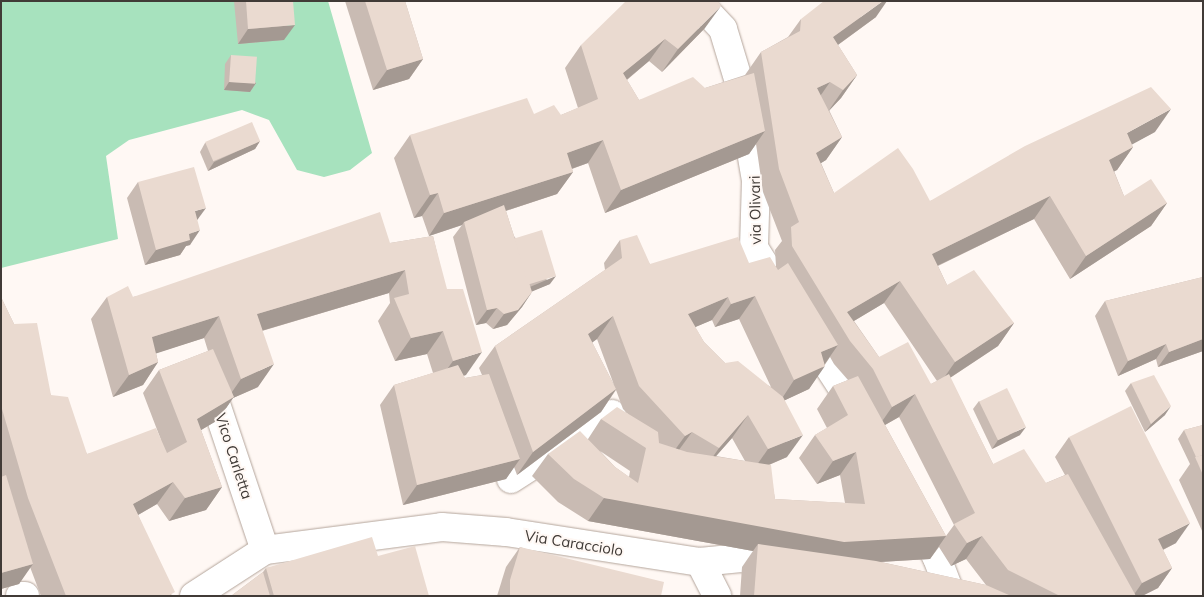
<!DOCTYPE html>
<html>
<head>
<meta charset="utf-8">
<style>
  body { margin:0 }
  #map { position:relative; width:1204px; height:597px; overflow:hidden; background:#fff8f4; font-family:Mulish,sans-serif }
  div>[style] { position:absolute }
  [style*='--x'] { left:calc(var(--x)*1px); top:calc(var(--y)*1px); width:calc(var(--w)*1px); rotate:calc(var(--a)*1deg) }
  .green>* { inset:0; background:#a7e2be }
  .roads { filter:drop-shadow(0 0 1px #b4a59b) drop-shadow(0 0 1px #b4a59b) }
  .street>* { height:28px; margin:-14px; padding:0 14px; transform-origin:14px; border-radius:14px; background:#fff }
  .wall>* { inset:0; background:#c9bbb3 }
  .shaded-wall>* { inset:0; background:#a49992 }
  .building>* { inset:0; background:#eadad0; transform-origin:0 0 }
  span { translate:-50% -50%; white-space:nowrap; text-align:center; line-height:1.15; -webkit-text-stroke:4px #fff8f4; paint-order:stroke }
  .street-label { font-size:15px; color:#413b37 }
  .frame { position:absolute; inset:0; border:2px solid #413b37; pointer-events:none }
</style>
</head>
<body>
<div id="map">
  <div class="green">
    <div style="clip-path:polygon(1px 1px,328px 1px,372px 153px,350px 170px,324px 177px,297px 170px,269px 120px,242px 110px,129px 140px,106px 156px,118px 239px,1px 268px)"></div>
  </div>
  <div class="roads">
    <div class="street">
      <div style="--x:697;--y:1;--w:38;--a:47"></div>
      <div style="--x:723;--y:29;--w:55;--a:73.2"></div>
      <div style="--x:739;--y:82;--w:99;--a:80.2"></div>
      <div style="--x:756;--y:180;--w:68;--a:91.7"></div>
      <div style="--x:754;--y:248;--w:51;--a:57.9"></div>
      <div style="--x:806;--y:332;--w:99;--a:57"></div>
      <div style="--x:208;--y:380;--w:179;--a:71.5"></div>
      <div style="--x:511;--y:479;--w:120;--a:-32.8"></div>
      <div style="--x:918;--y:521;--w:42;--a:62.8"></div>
      <div style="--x:937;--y:558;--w:34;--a:69"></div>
      <div style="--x:700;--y:562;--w:38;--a:63"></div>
      <div style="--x:20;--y:596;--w:5;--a:0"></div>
      <div style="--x:194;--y:596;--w:85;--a:-32.9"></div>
      <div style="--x:265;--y:550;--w:178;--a:-7.4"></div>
      <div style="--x:442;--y:527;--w:64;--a:4.5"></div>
      <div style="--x:506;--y:532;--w:196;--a:8.8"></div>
      <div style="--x:700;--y:562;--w:41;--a:-5.6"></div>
      <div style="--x:741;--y:558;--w:44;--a:9.2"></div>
    </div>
  </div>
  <div class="wall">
    <div style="clip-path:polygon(234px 1px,293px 1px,284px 40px,238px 44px)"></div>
    <div style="clip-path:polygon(345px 1px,405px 1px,423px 59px,409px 79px,373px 90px)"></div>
    <div style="clip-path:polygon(evenodd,876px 17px,838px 45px,857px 75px,841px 98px,829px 110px,842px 137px,826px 160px,821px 163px,834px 193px,930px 201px,1155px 132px,1131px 144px,1133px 147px,1117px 170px,1114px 171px,1124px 196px,1167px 203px,1151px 226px,1070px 279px,1034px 219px,938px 266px,947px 285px,1014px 323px,998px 346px,950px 378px,993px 464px,1046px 483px,1065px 475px,1055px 457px,1069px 437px,1176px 543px,1163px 550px,1172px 568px,1158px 588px,1142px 596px,740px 596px,742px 567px,753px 551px,588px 521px,558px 502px,532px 476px,548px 454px,588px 439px,601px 419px,628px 414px,623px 409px,616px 390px,601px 412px,517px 475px,514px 467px,506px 479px,403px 505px,380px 405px,394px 385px,433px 373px,427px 354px,395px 361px,378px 321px,390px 303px,389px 293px,262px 331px,258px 387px,233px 398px,218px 420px,201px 430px,222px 487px,206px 510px,169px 521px,157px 504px,138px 515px,172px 596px,41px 596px,30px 567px,19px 584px,1px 589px,1px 297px,14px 324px,51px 395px,87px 454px,161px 440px,143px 393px,159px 370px,208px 351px,204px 338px,156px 353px,158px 362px,143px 385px,113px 397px,91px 319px,107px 297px,133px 297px,390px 243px,433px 236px,466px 375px,463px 376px,465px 378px,482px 375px,479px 368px,495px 346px,605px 270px,604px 263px,620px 240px,650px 264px,749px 263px,776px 266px,775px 250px,782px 241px,763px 192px,756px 144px,749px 154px,605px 213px,588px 163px,572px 169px,573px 172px,557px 194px,506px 211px,514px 236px,550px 284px,532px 291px,522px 307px,507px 325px,493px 329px,486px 323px,476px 325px,453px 237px,462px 225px,429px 236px,422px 216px,414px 218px,394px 158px,410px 135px,534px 114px,561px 115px,578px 108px,565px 68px,581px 45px,705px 28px,662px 72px,649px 61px,627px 80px,639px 100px,705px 88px,745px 75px,761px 52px,788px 37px,801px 19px,876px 17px,884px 303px,937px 381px,931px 384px,879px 357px,854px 321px,884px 303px,876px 17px,739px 319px,771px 387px,725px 363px,704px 342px,695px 327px,712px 320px,715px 327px,739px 319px,876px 17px,597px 339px,614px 385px,592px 342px,597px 339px,876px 17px,830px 357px,834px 364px,848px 380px,833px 386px,817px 409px,827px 428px,815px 435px,799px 458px,817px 484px,840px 475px,845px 503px,775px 499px,769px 465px,787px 457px,785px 400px,809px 389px,830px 357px,876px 17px,899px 417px,954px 525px,946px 536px,885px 425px,899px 417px,876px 17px,732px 438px,745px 461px,716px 456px,732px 438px,876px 17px,600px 451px,630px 471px,629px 477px,615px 467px,600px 451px,876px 17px,939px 547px,951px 566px,966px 559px,986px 585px,881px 562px,930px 559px,939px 547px)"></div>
    <div style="clip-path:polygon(231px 55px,256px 83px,250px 92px,224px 90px,225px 64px)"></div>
    <div style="clip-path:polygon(260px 141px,255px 149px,208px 171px,200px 152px,205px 143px)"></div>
    <div style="clip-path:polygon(138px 182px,197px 220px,190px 245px,186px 246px,180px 255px,145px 265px,127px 198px)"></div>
    <div style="clip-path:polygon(1203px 277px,1203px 351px,1158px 367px,1156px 359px,1118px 376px,1095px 316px,1105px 301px)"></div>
    <div style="clip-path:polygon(1131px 383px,1165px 415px,1145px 432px,1125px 391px)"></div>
    <div style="clip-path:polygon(979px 401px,1020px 435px,992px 449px,973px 409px)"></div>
    <div style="clip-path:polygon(1203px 425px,1203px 533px,1179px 480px,1190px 464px,1178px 439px,1184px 430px)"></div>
    <div style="clip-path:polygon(520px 547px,661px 596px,497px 596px,506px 567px)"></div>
    <div style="clip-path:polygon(378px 556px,429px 596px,231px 596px,263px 572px,266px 568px)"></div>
  </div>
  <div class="shaded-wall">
    <div style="clip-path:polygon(883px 1px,887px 1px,876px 17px,817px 60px,833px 37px)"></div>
    <div style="clip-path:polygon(721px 6px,705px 28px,662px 72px,678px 49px)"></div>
    <div style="clip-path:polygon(295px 25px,284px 40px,238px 44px,248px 29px)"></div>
    <div style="clip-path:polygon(665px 39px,649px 61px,607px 96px,623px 73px)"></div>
    <div style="clip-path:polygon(423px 59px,409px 79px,373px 90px,387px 70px)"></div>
    <div style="clip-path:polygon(857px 75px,841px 98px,827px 113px,843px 90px)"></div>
    <div style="clip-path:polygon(229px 82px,256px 83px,250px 92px,224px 90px)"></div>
    <div style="clip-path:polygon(830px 82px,814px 105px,817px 88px)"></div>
    <div style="clip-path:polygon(1171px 109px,1155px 132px,1111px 156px,1127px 133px)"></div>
    <div style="clip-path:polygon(765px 131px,749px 154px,605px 213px,621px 190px)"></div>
    <div style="clip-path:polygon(842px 137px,826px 160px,800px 176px,816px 153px)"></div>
    <div style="clip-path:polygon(603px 140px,588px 163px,551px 176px,567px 153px)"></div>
    <div style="clip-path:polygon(260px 141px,255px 149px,208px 171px,214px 162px)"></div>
    <div style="clip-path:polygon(1133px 147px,1117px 170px,1093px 183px,1109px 160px)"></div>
    <div style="clip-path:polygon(573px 172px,557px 194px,465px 224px,464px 222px,462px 225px,429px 236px,444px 213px)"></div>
    <div style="clip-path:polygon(438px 193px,422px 216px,414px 218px,430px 195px)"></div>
    <div style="clip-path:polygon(1050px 196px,1034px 219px,916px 276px,932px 254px)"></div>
    <div style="clip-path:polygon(1167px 203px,1151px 226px,1070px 279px,1086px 256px)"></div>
    <div style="clip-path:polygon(206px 208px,195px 223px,195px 211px)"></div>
    <div style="clip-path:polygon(200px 230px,190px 245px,186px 246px,180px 255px,145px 265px,156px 250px,189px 234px)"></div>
    <div style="clip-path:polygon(405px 270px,389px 293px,241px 337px,257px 314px)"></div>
    <div style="clip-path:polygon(556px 276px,550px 284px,519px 297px,525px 289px)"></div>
    <div style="clip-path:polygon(900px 281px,884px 303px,842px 328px,847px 312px)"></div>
    <div style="clip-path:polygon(532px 292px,522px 307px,507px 325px,493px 329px,504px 314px)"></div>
    <div style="clip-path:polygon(755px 296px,739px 319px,715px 327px,731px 304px)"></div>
    <div style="clip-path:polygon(728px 297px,712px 320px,672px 337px,688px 314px)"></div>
    <div style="clip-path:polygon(497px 308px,486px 323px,476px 325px,487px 310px)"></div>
    <div style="clip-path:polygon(219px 316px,204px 338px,136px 360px,152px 337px)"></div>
    <div style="clip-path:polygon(613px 316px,597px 339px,573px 357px,588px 334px)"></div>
    <div style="clip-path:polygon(1014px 323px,998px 346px,939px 385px,955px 362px)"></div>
    <div style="clip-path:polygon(443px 331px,427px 354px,395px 361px,411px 338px)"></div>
    <div style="clip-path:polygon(1203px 339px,1203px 351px,1158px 367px,1169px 352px)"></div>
    <div style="clip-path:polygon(1166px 344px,1156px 359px,1118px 376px,1128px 361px)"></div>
    <div style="clip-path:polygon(838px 345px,822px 368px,825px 366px,809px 389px,779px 403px,794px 380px,821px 352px)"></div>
    <div style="clip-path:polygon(482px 352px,466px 375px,437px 383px,453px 361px)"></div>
    <div style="clip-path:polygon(158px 362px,143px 385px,113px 397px,129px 375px)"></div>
    <div style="clip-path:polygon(274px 364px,258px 387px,233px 398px,218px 420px,186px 439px,197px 419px,225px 402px,241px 379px)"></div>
    <div style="clip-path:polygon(616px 389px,601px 412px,517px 475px,533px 452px)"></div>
    <div style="clip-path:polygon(915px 394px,899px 417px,876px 430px,892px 407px)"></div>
    <div style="clip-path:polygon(1171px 406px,1165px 415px,1145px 432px,1151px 424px)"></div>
    <div style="clip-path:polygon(748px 415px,732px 438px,703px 471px,719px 448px)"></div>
    <div style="clip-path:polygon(1026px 427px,1020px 435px,992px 449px,998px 440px)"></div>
    <div style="clip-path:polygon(692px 432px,676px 454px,669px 458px,685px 436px)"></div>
    <div style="clip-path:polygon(803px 435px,787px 457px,752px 472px,768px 449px)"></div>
    <div style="clip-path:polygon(856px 452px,840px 475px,817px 484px,833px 461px)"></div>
    <div style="clip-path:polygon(520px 459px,506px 479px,403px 505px,417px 485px)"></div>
    <div style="clip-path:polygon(173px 482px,157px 504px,117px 527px,133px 504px)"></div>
    <div style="clip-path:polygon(222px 487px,206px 510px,169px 521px,185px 498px)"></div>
    <div style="clip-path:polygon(604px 498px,946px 536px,930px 559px,828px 565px,758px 544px,753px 551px,588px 521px)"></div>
    <div style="clip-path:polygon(1190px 523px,1176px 543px,1144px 559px,1158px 539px)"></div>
    <div style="clip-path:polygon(982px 536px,966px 559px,951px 566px,967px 543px)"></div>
    <div style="clip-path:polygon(33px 564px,19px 584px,1px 589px,1px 573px)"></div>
    <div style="clip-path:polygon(1172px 568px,1158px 588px,1142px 596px,1133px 596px,1142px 583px)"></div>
  </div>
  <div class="building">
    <div style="clip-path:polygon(246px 1px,293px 1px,295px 25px,248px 29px)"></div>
    <div style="clip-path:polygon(365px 1px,405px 1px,423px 59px,387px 70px)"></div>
    <div style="clip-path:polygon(626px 1px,718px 1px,721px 6px,678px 49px,665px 39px,623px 73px,639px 100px,693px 77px,705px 88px,754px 73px,765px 131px,621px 190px,603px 140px,567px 153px,573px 172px,444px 213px,438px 193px,430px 195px,410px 135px,527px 98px,534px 114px,554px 105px,561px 115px,598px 99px,581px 45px)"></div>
    <div style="clip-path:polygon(824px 1px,883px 1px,833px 37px,857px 75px,843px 90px,830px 82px,817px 88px,842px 137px,816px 153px,834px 193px,898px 148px,913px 169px,930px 201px,1025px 146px,1151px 87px,1171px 109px,1127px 133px,1133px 147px,1109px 160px,1124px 196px,1151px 179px,1167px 203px,1086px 256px,1050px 196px,932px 254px,947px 285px,974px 270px,1014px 323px,955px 362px,900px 281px,847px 312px,879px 357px,908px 342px,931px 384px,949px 374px,993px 464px,1024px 449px,1046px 483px,1068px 474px,1136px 596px,1060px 596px,1008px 570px,982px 536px,967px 543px,954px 524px,975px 513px,915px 394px,892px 407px,873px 369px,850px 341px,792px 246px,791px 227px,799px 222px,779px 169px,761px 52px,800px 31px,801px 19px)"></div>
    <div style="left:231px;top:55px;width:26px;height:27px;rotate:4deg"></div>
    <div style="left:252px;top:122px;width:21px;height:51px;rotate:67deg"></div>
    <div style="clip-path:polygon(194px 167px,206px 208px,195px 211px,200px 230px,189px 234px,190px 240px,156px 250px,138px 182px)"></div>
    <div style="clip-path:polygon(504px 205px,532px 292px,518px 310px,504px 314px,497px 308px,487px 310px,464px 222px)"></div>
    <div style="clip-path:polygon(380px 212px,390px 243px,433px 236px,447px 289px,463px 289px,482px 352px,453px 361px,443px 331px,411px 338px,394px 298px,409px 294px,405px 270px,257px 314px,274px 364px,241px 379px,219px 316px,152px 337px,158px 362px,129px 375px,107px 297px,128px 286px,133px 297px)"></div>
    <div style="left:542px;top:230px;width:48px;height:29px;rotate:73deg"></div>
    <div style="clip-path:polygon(637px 235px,650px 264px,738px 237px,749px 263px,770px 257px,778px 270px,788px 263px,838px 345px,821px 352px,825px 366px,794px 380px,755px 296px,731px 304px,728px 297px,688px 314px,704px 342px,725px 363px,738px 361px,783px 397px,803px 435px,768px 449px,748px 415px,719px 448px,692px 432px,685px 436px,639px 386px,613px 316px,588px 334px,616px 389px,533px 452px,495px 346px,622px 258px,620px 240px)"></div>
    <div style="clip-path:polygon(1203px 277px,1203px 339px,1169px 352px,1166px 344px,1128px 361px,1105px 301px)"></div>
    <div style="clip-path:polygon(1px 297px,14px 324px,37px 323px,51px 395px,68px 397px,87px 454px,156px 428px,167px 453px,187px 442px,159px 370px,213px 349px,234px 397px,197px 419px,222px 487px,185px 498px,173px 482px,133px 504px,175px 592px,168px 596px,66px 596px,28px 498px,2px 409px,1px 409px)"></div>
    <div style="clip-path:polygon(458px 365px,465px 378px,489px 374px,520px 459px,417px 485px,394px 385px)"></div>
    <div style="clip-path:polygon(1154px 375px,1171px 406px,1151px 424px,1131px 383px)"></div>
    <div style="clip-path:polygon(858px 376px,946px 536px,844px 542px,604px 498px,574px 479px,548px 454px,580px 431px,615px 467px,638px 483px,646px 448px,601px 419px,617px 407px,658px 432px,659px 443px,687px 452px,771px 465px,775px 499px,865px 504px,856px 452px,833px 461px,815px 435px,848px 415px,833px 386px)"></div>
    <div style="left:1007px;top:388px;width:43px;height:31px;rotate:64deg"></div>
    <div style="clip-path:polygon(1131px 406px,1190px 523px,1158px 539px,1172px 568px,1142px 583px,1069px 437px)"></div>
    <div style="clip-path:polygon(1203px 425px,1203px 455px,1196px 457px,1184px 430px)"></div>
    <div style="clip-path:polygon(1203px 455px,1203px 475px,1195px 457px)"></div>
    <div style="clip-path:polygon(6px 475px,33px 564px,1px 573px,1px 477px)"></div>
    <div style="clip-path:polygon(372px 537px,378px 556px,415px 546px,429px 596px,274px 596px,266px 568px)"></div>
    <div style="clip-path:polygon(758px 544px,876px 561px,986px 585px,1011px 596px,754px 596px)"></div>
    <div style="clip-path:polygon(520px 547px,664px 582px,661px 596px,510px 596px,510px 580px)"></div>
    <div style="clip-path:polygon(263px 572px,270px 596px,231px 596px)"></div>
  </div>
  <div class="street-label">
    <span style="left:755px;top:210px;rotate:-91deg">via Olivari</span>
    <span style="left:234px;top:456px;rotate:72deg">Vico Carletta</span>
    <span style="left:574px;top:543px;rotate:9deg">Via Caracciolo</span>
  </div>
  <div class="frame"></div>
</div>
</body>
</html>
